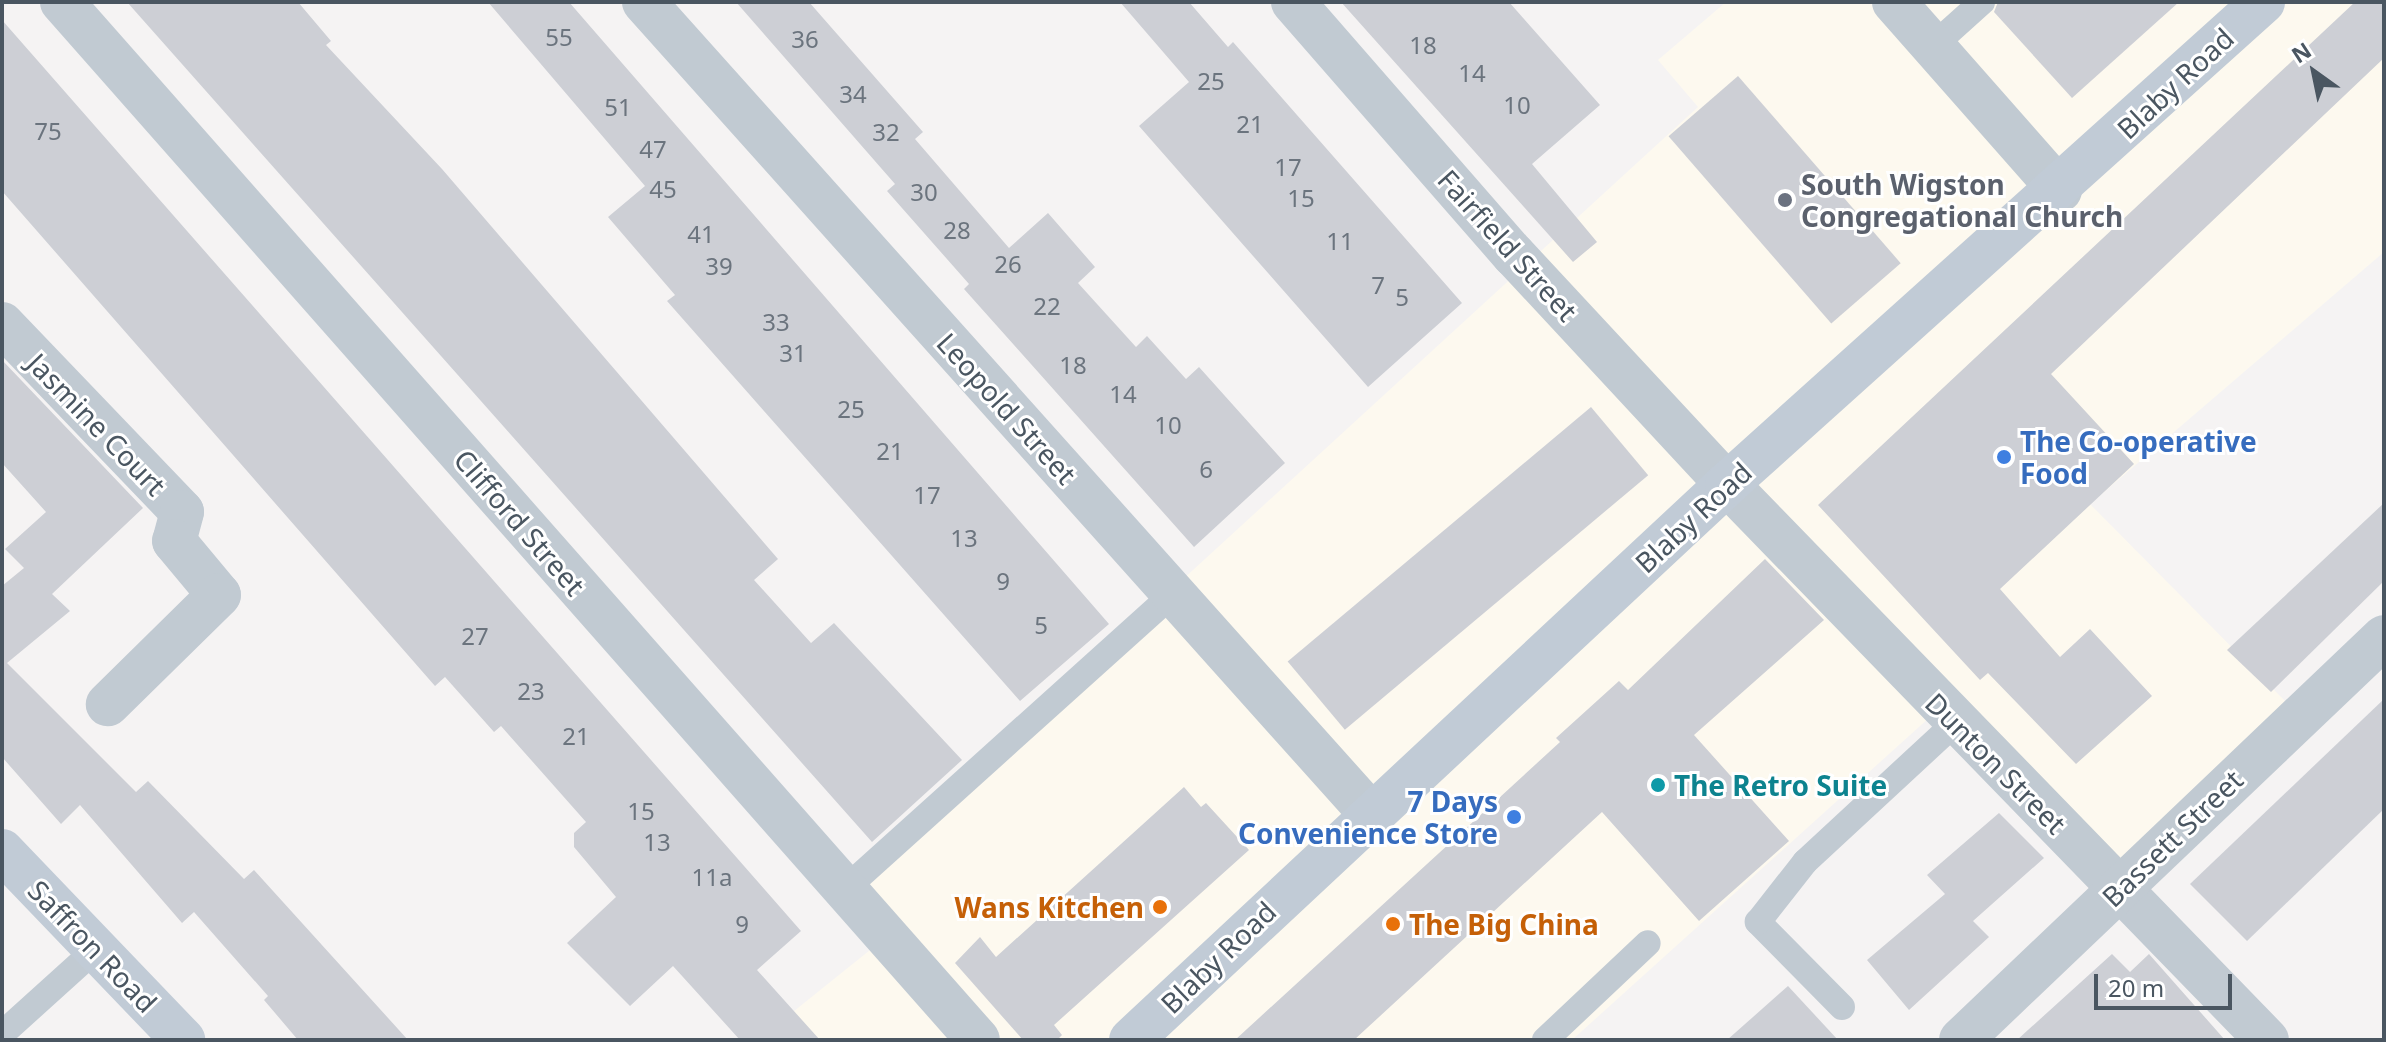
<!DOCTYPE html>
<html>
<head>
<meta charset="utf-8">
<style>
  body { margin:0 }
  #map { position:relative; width:2386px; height:1042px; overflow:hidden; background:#f5f3f3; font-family:"Noto Sans",sans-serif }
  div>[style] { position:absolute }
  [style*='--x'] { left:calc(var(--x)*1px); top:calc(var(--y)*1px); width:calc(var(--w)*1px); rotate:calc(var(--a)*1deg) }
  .commercial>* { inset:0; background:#fdf9ef }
  .building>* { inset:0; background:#cdcfd5; transform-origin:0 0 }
  .lane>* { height:26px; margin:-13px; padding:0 13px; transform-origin:13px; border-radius:13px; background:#c1cad2 }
  .street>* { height:44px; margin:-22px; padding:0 22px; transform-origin:22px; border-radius:22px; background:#c1cad2 }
  .secondary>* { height:44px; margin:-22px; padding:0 22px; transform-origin:22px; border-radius:22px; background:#c1cbd6 }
  .dots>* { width:22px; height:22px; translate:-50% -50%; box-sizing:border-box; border:4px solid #fff; border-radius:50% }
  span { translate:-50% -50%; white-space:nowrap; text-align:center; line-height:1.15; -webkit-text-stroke:6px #fff; paint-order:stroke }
  .number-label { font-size:24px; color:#6b747e }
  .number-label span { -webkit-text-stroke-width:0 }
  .street-label { font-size:28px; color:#4a5661 }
  .worship-label { font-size:28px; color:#5b616d; font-weight:700 }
  .left { translate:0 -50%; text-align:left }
  .shop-label { font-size:28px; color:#366cbe; font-weight:700 }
  .right { translate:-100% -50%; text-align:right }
  .culture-label { font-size:28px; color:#0d838f; font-weight:700 }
  .food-label { font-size:28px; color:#c56008; font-weight:700 }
  .frame { position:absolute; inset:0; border:4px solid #4a5661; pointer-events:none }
  .north { position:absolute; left:2274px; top:32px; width:80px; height:80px; -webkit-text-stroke:6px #fff; paint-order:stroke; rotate:327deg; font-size:22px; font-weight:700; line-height:32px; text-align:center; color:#4a5661 }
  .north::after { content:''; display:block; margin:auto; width:28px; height:36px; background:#4a5661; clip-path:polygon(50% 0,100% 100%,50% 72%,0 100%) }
  .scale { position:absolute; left:2094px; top:974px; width:138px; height:36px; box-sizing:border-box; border:4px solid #4a5661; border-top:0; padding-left:10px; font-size:24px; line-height:28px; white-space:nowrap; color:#4a5661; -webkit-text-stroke:6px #fff; paint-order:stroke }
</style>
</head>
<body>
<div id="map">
  <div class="commercial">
    <div style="clip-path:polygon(1726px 2px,2384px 2px,2384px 252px,2090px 504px,2298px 714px,2120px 890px,1940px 708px,1572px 1040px,758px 1040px,885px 938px,844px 890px,1698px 107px,1658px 60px)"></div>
  </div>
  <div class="building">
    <div style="clip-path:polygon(127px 2px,298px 2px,331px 41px,326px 45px,442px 169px,778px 559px,754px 580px,811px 643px,834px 623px,962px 760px,872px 842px)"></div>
    <div style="clip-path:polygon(488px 2px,569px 2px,1109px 624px,1020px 701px,667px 301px,675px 295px,608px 217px,645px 186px)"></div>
    <div style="clip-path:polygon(736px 2px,809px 2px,923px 132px,915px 139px,1009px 248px,1048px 213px,1095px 267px,1078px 283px,1136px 347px,1147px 336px,1186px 379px,1199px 367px,1285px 463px,1194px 547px,964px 289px,969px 284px,887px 191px,895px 184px)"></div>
    <div style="clip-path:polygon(1120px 2px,1189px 2px,1228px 47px,1233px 42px,1462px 303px,1368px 387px,1139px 126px,1189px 82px)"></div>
    <div style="clip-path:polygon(1341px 2px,1509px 2px,1600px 105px,1532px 164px,1597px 242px,1573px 262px)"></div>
    <div style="clip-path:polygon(1998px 2px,2179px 2px,2072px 98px,1994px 12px)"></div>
    <div style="clip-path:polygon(2355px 2px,2384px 2px,2384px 58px,2051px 374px,2134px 464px,2000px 589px,2060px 657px,2090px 629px,2152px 696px,2076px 764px,1988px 673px,1980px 680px,1818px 505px)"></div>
    <div style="clip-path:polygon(2px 20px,801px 931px,757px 970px,820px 1040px,740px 1040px,673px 966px,630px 1006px,567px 943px,616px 897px,574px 847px,574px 833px,586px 822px,501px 726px,494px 732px,445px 677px,435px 686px,2px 191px)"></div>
    <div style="left:1738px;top:76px;width:248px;height:92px;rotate:49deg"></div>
    <div style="clip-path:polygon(2px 360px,143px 508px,52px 594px,70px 611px,7px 663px,136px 792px,148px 781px,244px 879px,254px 870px,408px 1040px,298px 1040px,264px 1000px,268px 996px,194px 912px,182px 923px,80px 805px,61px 824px,2px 757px,2px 586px,24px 568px,5px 549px,46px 512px,2px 463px)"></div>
    <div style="left:1591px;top:407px;width:89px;height:396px;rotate:50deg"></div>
    <div style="clip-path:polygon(2384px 503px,2384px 581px,2271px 692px,2227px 650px)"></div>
    <div style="clip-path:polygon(1765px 559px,1824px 620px,1694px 735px,1789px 841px,1699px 921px,1602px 812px,1354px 1040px,1235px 1040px,1560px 742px,1556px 738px,1619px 681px,1628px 690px)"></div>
    <div style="clip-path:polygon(2384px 699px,2384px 809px,2247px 941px,2190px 884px)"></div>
    <div style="clip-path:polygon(1184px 787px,1201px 807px,1206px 803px,1249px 850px,1054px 1025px,1062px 1035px,1057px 1040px,1023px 1040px,955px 963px,980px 937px,996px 957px)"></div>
    <div style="clip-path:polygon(1999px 813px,2044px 858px,1973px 921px,1989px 937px,1909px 1010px,1867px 960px,1945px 894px,1927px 875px)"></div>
    <div style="clip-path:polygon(2112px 954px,2130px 972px,2149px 954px,2225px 1040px,2017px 1040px)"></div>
    <div style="clip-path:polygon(1788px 986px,1838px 1040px,1727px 1040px)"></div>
  </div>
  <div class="lane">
    <div style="--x:1933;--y:46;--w:66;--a:-41.9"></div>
    <div style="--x:844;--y:890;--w:443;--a:-42"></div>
    <div style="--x:1842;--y:1007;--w:120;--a:-134.7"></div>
    <div style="--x:1758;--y:922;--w:76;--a:-51.9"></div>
    <div style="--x:1805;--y:862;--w:205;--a:-42.8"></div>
    <div style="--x:2;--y:1034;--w:127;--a:-42.1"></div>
    <div style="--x:1545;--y:1040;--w:141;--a:-43.3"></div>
  </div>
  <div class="street">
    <div style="--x:62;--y:2;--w:1384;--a:48.57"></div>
    <div style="--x:644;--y:2;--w:1088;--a:48.17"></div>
    <div style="--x:1293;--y:2;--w:336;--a:48.9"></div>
    <div style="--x:1514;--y:255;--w:313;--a:47.1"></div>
    <div style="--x:1727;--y:484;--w:775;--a:45.84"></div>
    <div style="--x:1894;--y:2;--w:251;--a:48.6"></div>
    <div style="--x:2;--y:324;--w:260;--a:46.2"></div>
    <div style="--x:182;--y:512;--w:30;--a:105"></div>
    <div style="--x:174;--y:541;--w:70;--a:50.2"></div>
    <div style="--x:219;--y:595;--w:156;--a:135.5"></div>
    <div style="--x:1961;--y:1040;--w:584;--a:-43.61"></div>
  </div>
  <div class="secondary">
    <div style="--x:2;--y:851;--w:262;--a:46.2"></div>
    <div style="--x:1131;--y:1040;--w:815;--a:-43.01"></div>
    <div style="--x:1727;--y:484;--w:721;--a:-41.96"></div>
  </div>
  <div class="dots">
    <div style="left:1785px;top:200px;background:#6b7280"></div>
    <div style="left:2004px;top:457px;background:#3f7fe0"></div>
    <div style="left:1658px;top:785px;background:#0f9aa8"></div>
    <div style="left:1514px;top:817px;background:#3f7fe0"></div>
    <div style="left:1160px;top:907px;background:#e8710a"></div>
    <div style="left:1393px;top:924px;background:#e8710a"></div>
  </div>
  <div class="number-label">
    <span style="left:559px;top:37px">55</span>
    <span style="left:805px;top:39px">36</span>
    <span style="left:1423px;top:45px">18</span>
    <span style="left:1472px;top:73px">14</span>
    <span style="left:1211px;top:81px">25</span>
    <span style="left:853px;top:94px">34</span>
    <span style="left:1517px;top:105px">10</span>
    <span style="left:618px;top:107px">51</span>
    <span style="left:1250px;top:124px">21</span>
    <span style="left:48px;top:131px">75</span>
    <span style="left:886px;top:132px">32</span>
    <span style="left:653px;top:149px">47</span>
    <span style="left:1288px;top:167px">17</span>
    <span style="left:663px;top:189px">45</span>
    <span style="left:924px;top:192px">30</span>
    <span style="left:1301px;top:198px">15</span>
    <span style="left:957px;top:230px">28</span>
    <span style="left:701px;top:234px">41</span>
    <span style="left:1340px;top:241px">11</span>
    <span style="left:1008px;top:264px">26</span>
    <span style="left:719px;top:266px">39</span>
    <span style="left:1378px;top:285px">7</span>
    <span style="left:1402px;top:297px">5</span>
    <span style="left:1047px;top:306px">22</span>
    <span style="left:776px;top:322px">33</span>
    <span style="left:793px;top:353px">31</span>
    <span style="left:1073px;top:365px">18</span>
    <span style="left:1123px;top:394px">14</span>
    <span style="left:851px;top:409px">25</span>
    <span style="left:1168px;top:425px">10</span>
    <span style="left:890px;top:451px">21</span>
    <span style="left:1206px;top:469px">6</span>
    <span style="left:927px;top:495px">17</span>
    <span style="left:964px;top:538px">13</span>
    <span style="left:1003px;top:581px">9</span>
    <span style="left:1041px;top:625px">5</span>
    <span style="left:475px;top:636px">27</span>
    <span style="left:531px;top:691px">23</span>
    <span style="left:576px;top:736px">21</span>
    <span style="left:641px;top:811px">15</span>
    <span style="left:657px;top:842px">13</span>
    <span style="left:712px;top:877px">11a</span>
    <span style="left:742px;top:924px">9</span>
  </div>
  <div class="street-label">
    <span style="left:2175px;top:83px;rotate:-43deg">Blaby Road</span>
    <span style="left:1508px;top:245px;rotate:48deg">Fairfield Street</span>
    <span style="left:1007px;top:408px;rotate:48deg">Leopold Street</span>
    <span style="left:97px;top:424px;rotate:46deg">Jasmine Court</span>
    <span style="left:1693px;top:517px;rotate:-43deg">Blaby Road</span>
    <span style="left:520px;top:522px;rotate:49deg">Clifford Street</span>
    <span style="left:1996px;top:763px;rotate:45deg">Dunton Street</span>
    <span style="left:2172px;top:838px;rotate:-44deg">Bassett Street</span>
    <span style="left:93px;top:946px;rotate:46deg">Saffron Road</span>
    <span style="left:1218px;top:957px;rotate:-44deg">Blaby Road</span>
  </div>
  <div class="worship-label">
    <span class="left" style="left:1801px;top:200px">South Wigston<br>Congregational Church</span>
  </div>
  <div class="shop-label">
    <span class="left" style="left:2020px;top:457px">The Co-operative<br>Food</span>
    <span class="right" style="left:1498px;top:817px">7 Days<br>Convenience Store</span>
  </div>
  <div class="culture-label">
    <span class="left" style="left:1674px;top:785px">The Retro Suite</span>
  </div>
  <div class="food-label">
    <span class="right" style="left:1144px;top:907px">Wans Kitchen</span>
    <span class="left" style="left:1409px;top:924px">The Big China</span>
  </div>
  <div class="frame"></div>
  <div class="north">N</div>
  <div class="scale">20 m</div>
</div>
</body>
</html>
